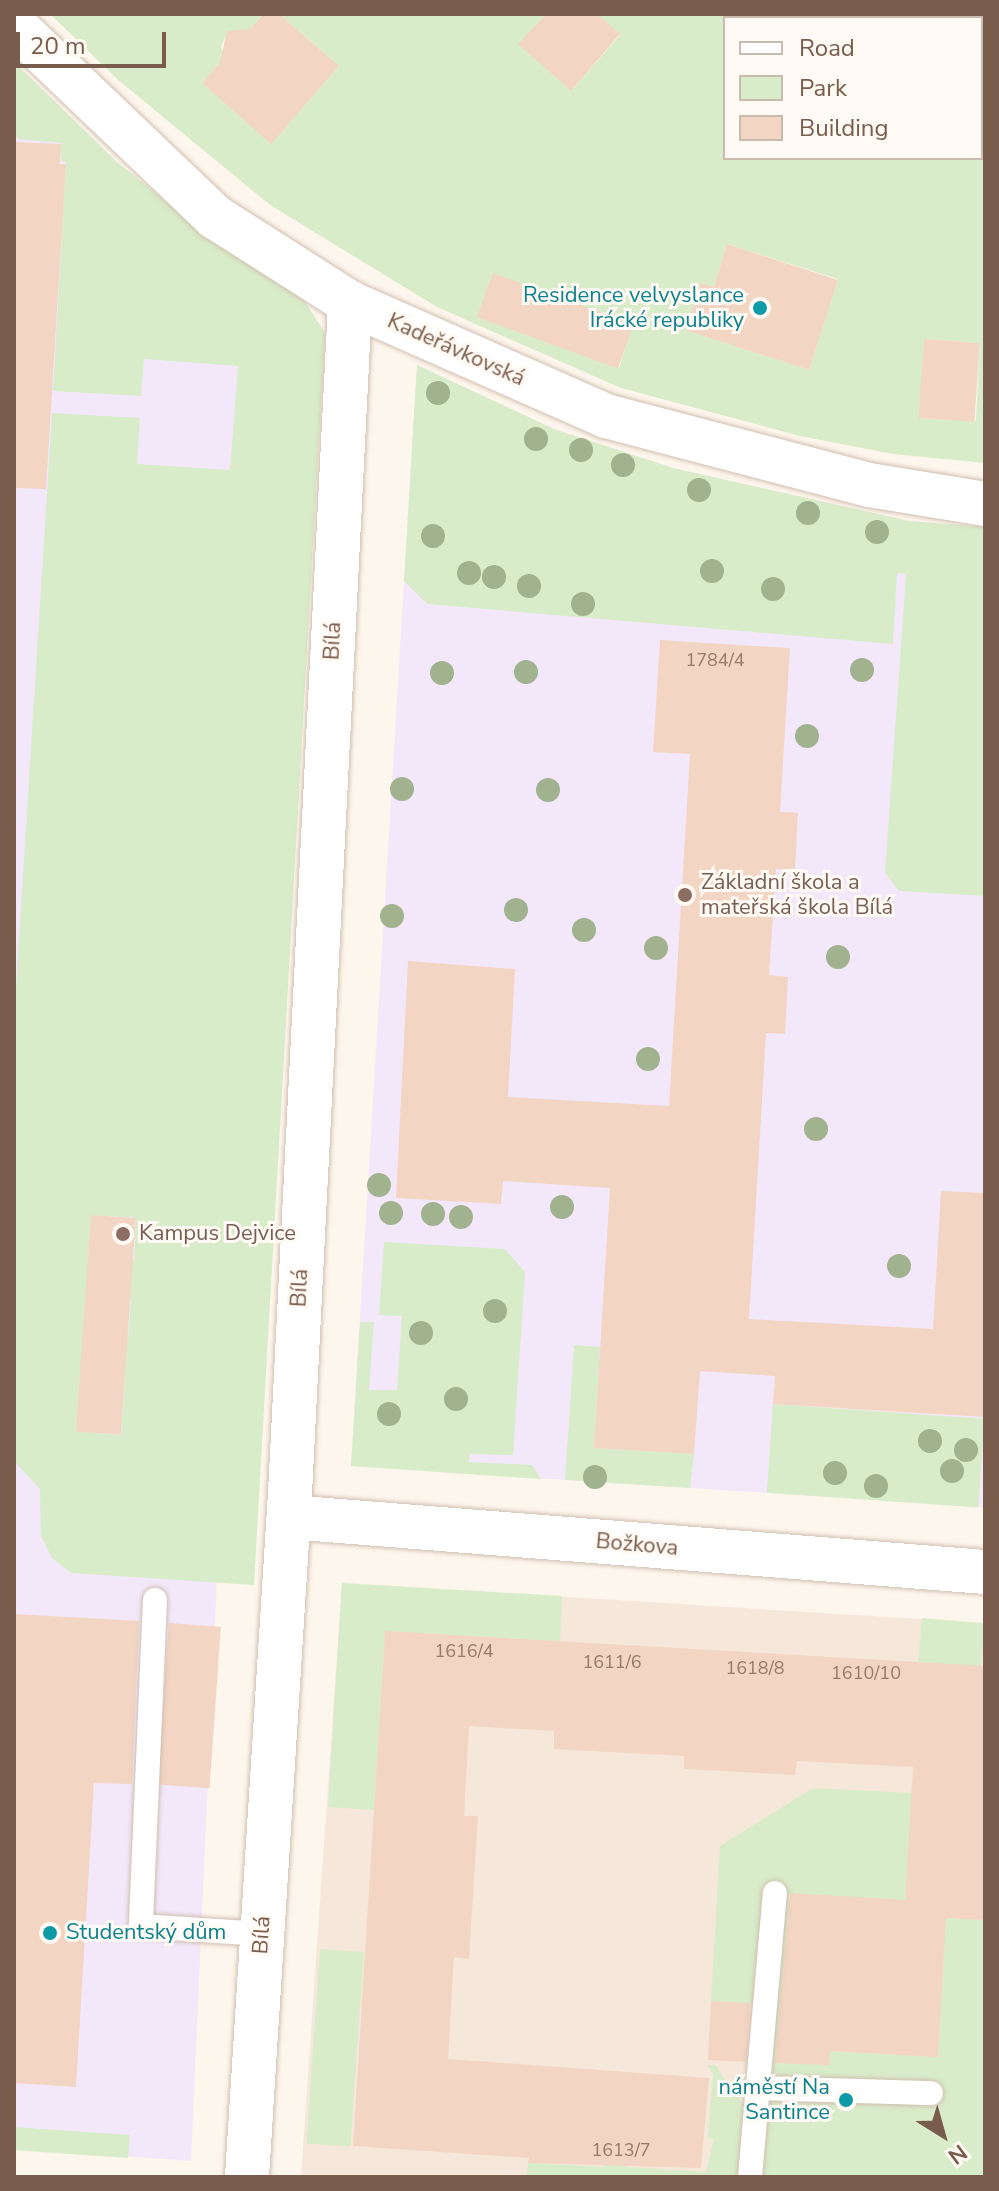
<!DOCTYPE html>
<html>
<head>
<meta charset="utf-8">
<style>
  body { margin:0 }
  #map { position:relative; width:999px; height:2191px; overflow:hidden; background:#fdf6ec; font-family:"Nunito Sans",sans-serif }
  div>[style] { position:absolute }
  [style*='--x'] { left:calc(var(--x)*1px); top:calc(var(--y)*1px); width:calc(var(--w)*1px); rotate:calc(var(--a)*1deg) }
  .residential>* { inset:0; background:#f5e8da }
  .education>* { inset:0; background:#f3e8fa }
  .green>* { inset:0; background:#d8ecc9; transform-origin:0 0 }
  .building>* { inset:0; background:#f3d5c3; transform-origin:0 0 }
  .roads { filter:drop-shadow(0 0 2px #d1beb0) drop-shadow(0 0 2px #d1beb0) }
  .lane>* { height:24px; margin:-12px; padding:0 12px; transform-origin:12px; border-radius:12px; background:#fff }
  .street>* { height:44px; margin:-22px; padding:0 22px; transform-origin:22px; border-radius:22px; background:#fff }
  .trees>* { width:24px; height:24px; margin:-12px; border-radius:50%; background:#a0b28e }
  .dots>* { width:22px; height:22px; translate:-50% -50%; box-sizing:border-box; border:4px solid #fffaf3; border-radius:50% }
  span { translate:-50% -50%; white-space:nowrap; text-align:center; line-height:1.15; -webkit-text-stroke:6px #fffaf3; paint-order:stroke }
  .number-label { font-size:18px; color:#987a6a }
  .number-label span { -webkit-text-stroke-width:0 }
  .culture-label { font-size:22px; color:#0d838f }
  .right { translate:-100% -50%; text-align:right }
  .left { translate:0 -50%; text-align:left }
  .street-label { font-size:22px; color:#7a5c4d }
  .education-label { font-size:22px; color:#785e54 }
  .frame { position:absolute; inset:0; border:16px solid #7a5c4d; pointer-events:none }
  .legend { position:absolute; left:723px; top:16px; width:260px; height:144px; box-sizing:border-box; background:#fffaf3; border:2px solid #cabbb1; margin:0; padding:10px 14px; list-style:none; font-size:24px; color:#7a5c4d }
  .legend li { display:flex; align-items:center; gap:16px; height:40px }
  .legend b { width:40px; border:2px solid #cabbb1 }
  .north { position:absolute; left:903px; top:2095px; width:80px; height:80px; -webkit-text-stroke:6px #fffaf3; paint-order:stroke; rotate:143deg; font-size:22px; font-weight:700; line-height:32px; text-align:center; color:#7a5c4d }
  .north::after { content:''; display:block; margin:auto; width:28px; height:36px; background:#7a5c4d; clip-path:polygon(50% 0,100% 100%,50% 72%,0 100%) }
  .scale { position:absolute; left:16px; top:32px; width:150px; height:36px; box-sizing:border-box; border:4px solid #7a5c4d; border-top:0; padding-left:10px; font-size:24px; line-height:28px; white-space:nowrap; color:#7a5c4d; -webkit-text-stroke:6px #fffaf3; paint-order:stroke }
</style>
</head>
<body>
<div id="map">
  <div class="residential">
    <div style="clip-path:polygon(342px 1583px,985px 1623px,985px 2062px,830px 2051px,829px 2065px,774px 2177px,301px 2177px)"></div>
  </div>
  <div class="education">
    <div style="clip-path:polygon(14px 71px,273px 321px,191px 2161px,14px 2148px)"></div>
    <div style="clip-path:polygon(417px 365px,554px 429px,673px 468px,909px 521px,985px 527px,985px 1507px,351px 1466px)"></div>
  </div>
  <div class="green">
    <div style="clip-path:polygon(evenodd,50px 14px,264px 14px,247px 32px,227px 34px,221px 46px,225px 58px,202px 83px,271px 143px,339px 66px,279px 14px,546px 14px,519px 44px,571px 91px,620px 35px,597px 14px,985px 14px,985px 463px,893px 454px,800px 436px,621px 388px,437px 307px,270px 205px,117px 79px,50px 14px,725px 18px,981px 18px,981px 158px,725px 158px,725px 18px,50px 14px,727px 244px,838px 279px,809px 370px,686px 330px,701px 283px,714px 287px,727px 244px,50px 14px,493px 274px,633px 324px,619px 368px,479px 318px,493px 274px,50px 14px,924px 339px,980px 343px,976px 421px,920px 418px,924px 339px)"></div>
    <div style="clip-path:polygon(evenodd,14px 62px,118px 163px,206px 233px,300px 294px,325px 333px,254px 1585px,71px 1573px,52px 1558px,41px 1536px,40px 1489px,14px 1461px,14px 1019px,52px 413px,140px 418px,137px 464px,230px 470px,238px 366px,144px 359px,141px 396px,53px 391px,66px 162px,61px 161px,61px 143px,18px 139px,14px 134px,14px 62px,91px 1215px,136px 1218px,134px 1261px,88px 1257px,91px 1215px,14px 62px,86px 1295px,131px 1299px,128px 1340px,83px 1337px,86px 1295px,14px 62px,80px 1374px,125px 1377px,121px 1435px,76px 1431px,80px 1374px)"></div>
    <div style="clip-path:polygon(417px 365px,554px 429px,673px 468px,909px 521px,985px 527px,985px 896px,899px 891px,885px 873px,906px 574px,897px 573px,893px 644px,427px 604px,404px 581px)"></div>
    <div style="clip-path:polygon(384px 1242px,505px 1249px,525px 1272px,513px 1455px,470px 1454px,469px 1462px,532px 1465px,541px 1479px,351px 1466px,360px 1322px,374px 1322px,369px 1390px,397px 1390px,402px 1316px,379px 1315px)"></div>
    <div style="clip-path:polygon(574px 1345px,600px 1347px,594px 1448px,694px 1454px,690px 1488px,565px 1480px)"></div>
    <div style="left:773px;top:1404px;width:212px;height:89px;rotate:4deg"></div>
    <div style="clip-path:polygon(342px 1583px,562px 1596px,560px 1641px,385px 1631px,374px 1810px,328px 1807px)"></div>
    <div style="left:922px;top:1618px;width:63px;height:44px;rotate:5deg"></div>
    <div style="clip-path:polygon(813px 1788px,912px 1793px,904px 1915px,838px 1896px,789px 1894px,780px 2062px,829px 2065px,830px 2051px,938px 2057px,946px 1918px,985px 1920px,985px 2177px,527px 2177px,528px 2163px,604px 2167px,604px 2162px,626px 2163px,626px 2167px,706px 2172px,714px 2139px,708px 2138px,713px 2075px,708px 2065px,715px 2065px,749px 2112px,760px 2004px,711px 2001px,720px 1846px)"></div>
    <div style="left:320px;top:1949px;width:44px;height:195px;rotate:4deg"></div>
    <div style="left:14px;top:2127px;width:116px;height:23px;rotate:4deg"></div>
  </div>
  <div class="building">
    <div style="clip-path:polygon(264px 14px,279px 14px,339px 66px,271px 144px,202px 83px,220px 63px,227px 31px,250px 29px)"></div>
    <div style="clip-path:polygon(546px 14px,597px 14px,620px 34px,571px 91px,518px 44px)"></div>
    <div style="clip-path:polygon(14px 142px,61px 144px,60px 164px,66px 164px,46px 489px,14px 488px)"></div>
    <div style="clip-path:polygon(727px 244px,838px 280px,809px 370px,685px 330px,701px 283px,714px 287px)"></div>
    <div style="left:493px;top:273px;width:150px;height:47px;rotate:20deg"></div>
    <div style="left:924px;top:339px;width:56px;height:79px;rotate:4deg"></div>
    <div style="clip-path:polygon(660px 640px,790px 648px,780px 812px,798px 813px,795px 870px,776px 869px,769px 975px,788px 977px,785px 1034px,766px 1033px,749px 1319px,933px 1329px,941px 1191px,985px 1193px,985px 1417px,773px 1404px,775px 1376px,700px 1371px,694px 1454px,594px 1448px,610px 1188px,503px 1181px,501px 1204px,396px 1198px,408px 961px,515px 969px,508px 1097px,669px 1106px,690px 754px,653px 752px)"></div>
    <div style="left:91px;top:1215px;width:45px;height:217px;rotate:4deg"></div>
    <div style="clip-path:polygon(14px 1614px,139px 1621px,132px 1784px,94px 1783px,76px 2087px,14px 2083px)"></div>
    <div style="left:169px;top:1623px;width:52px;height:162px;rotate:4deg"></div>
    <div style="clip-path:polygon(385px 1631px,985px 1666px,985px 1920px,946px 1918px,938px 2057px,830px 2051px,829px 2065px,775px 2063px,790px 1893px,905px 1900px,913px 1767px,797px 1761px,795px 1775px,684px 1769px,684px 1756px,554px 1749px,554px 1731px,469px 1726px,464px 1816px,478px 1816px,469px 1959px,454px 1957px,448px 2059px,709px 2078px,701px 2168px,528px 2163px,529px 2158px,353px 2146px)"></div>
    <div style="left:711px;top:2001px;width:39px;height:59px;rotate:3deg"></div>
  </div>
  <div class="roads">
    <div class="lane">
      <div style="--x:155;--y:1600;--w:326;--a:92.5"></div>
      <div style="--x:141;--y:1926;--w:121;--a:3.8"></div>
      <div style="--x:760;--y:2088;--w:171;--a:1.7"></div>
      <div style="--x:750;--y:2177;--w:285;--a:-85"></div>
    </div>
    <div class="street">
      <div style="--x:14;--y:25;--w:278;--a:43.7"></div>
      <div style="--x:215;--y:217;--w:160;--a:32.5"></div>
      <div style="--x:350;--y:303;--w:280;--a:23.8"></div>
      <div style="--x:606;--y:416;--w:272;--a:14.7"></div>
      <div style="--x:869;--y:485;--w:118;--a:9.3"></div>
      <div style="--x:289;--y:1517;--w:698;--a:4.52"></div>
      <div style="--x:247;--y:2177;--w:685;--a:-86.4"></div>
      <div style="--x:290;--y:1493;--w:1192;--a:-87.11"></div>
    </div>
  </div>
  <div class="trees">
    <div style="left:438px;top:393px"></div>
    <div style="left:536px;top:439px"></div>
    <div style="left:581px;top:450px"></div>
    <div style="left:623px;top:465px"></div>
    <div style="left:699px;top:490px"></div>
    <div style="left:808px;top:513px"></div>
    <div style="left:877px;top:532px"></div>
    <div style="left:433px;top:536px"></div>
    <div style="left:712px;top:571px"></div>
    <div style="left:469px;top:573px"></div>
    <div style="left:494px;top:577px"></div>
    <div style="left:529px;top:586px"></div>
    <div style="left:773px;top:589px"></div>
    <div style="left:583px;top:604px"></div>
    <div style="left:862px;top:670px"></div>
    <div style="left:526px;top:672px"></div>
    <div style="left:442px;top:673px"></div>
    <div style="left:807px;top:736px"></div>
    <div style="left:402px;top:789px"></div>
    <div style="left:548px;top:790px"></div>
    <div style="left:516px;top:910px"></div>
    <div style="left:392px;top:916px"></div>
    <div style="left:584px;top:930px"></div>
    <div style="left:656px;top:948px"></div>
    <div style="left:838px;top:957px"></div>
    <div style="left:648px;top:1059px"></div>
    <div style="left:816px;top:1129px"></div>
    <div style="left:379px;top:1185px"></div>
    <div style="left:562px;top:1207px"></div>
    <div style="left:391px;top:1213px"></div>
    <div style="left:433px;top:1214px"></div>
    <div style="left:461px;top:1217px"></div>
    <div style="left:899px;top:1266px"></div>
    <div style="left:495px;top:1311px"></div>
    <div style="left:421px;top:1333px"></div>
    <div style="left:456px;top:1399px"></div>
    <div style="left:389px;top:1414px"></div>
    <div style="left:930px;top:1441px"></div>
    <div style="left:966px;top:1450px"></div>
    <div style="left:952px;top:1471px"></div>
    <div style="left:835px;top:1473px"></div>
    <div style="left:595px;top:1477px"></div>
    <div style="left:876px;top:1486px"></div>
  </div>
  <div class="dots">
    <div style="left:760px;top:308px;background:#0f9aa8"></div>
    <div style="left:685px;top:895px;background:#8d6e63"></div>
    <div style="left:123px;top:1234px;background:#8d6e63"></div>
    <div style="left:50px;top:1933px;background:#0f9aa8"></div>
    <div style="left:846px;top:2100px;background:#0f9aa8"></div>
  </div>
  <div class="number-label">
    <span style="left:715px;top:660px">1784/4</span>
    <span style="left:464px;top:1651px">1616/4</span>
    <span style="left:612px;top:1662px">1611/6</span>
    <span style="left:755px;top:1668px">1618/8</span>
    <span style="left:866px;top:1673px">1610/10</span>
    <span style="left:621px;top:2150px">1613/7</span>
  </div>
  <div class="culture-label">
    <span class="right" style="left:744px;top:308px">Residence velvyslance<br>Irácké republiky</span>
    <span class="left" style="left:66px;top:1933px">Studentský dům</span>
    <span class="right" style="left:830px;top:2100px">náměstí Na<br>Santince</span>
  </div>
  <div class="street-label">
    <span style="left:456px;top:350px;rotate:24deg">Kadeřávkovská</span>
    <span style="left:333px;top:641px;rotate:-87deg">Bílá</span>
    <span style="left:300px;top:1288px;rotate:-87deg">Bílá</span>
    <span style="left:637px;top:1545px;rotate:5deg">Božkova</span>
    <span style="left:262px;top:1935px;rotate:-86deg">Bílá</span>
  </div>
  <div class="education-label">
    <span class="left" style="left:701px;top:895px">Základní škola a<br>mateřská škola Bílá</span>
    <span class="left" style="left:139px;top:1234px">Kampus Dejvice</span>
  </div>
  <div class="frame"></div>
  <ul class="legend">
  <li><b style="height:10px;background:#fff"></b>Road</li>
  <li><b style="height:22px;background:#d8ecc9"></b>Park</li>
  <li><b style="height:22px;background:#f3d5c3"></b>Building</li>
  </ul>
  <div class="north">N</div>
  <div class="scale">20 m</div>
</div>
</body>
</html>
